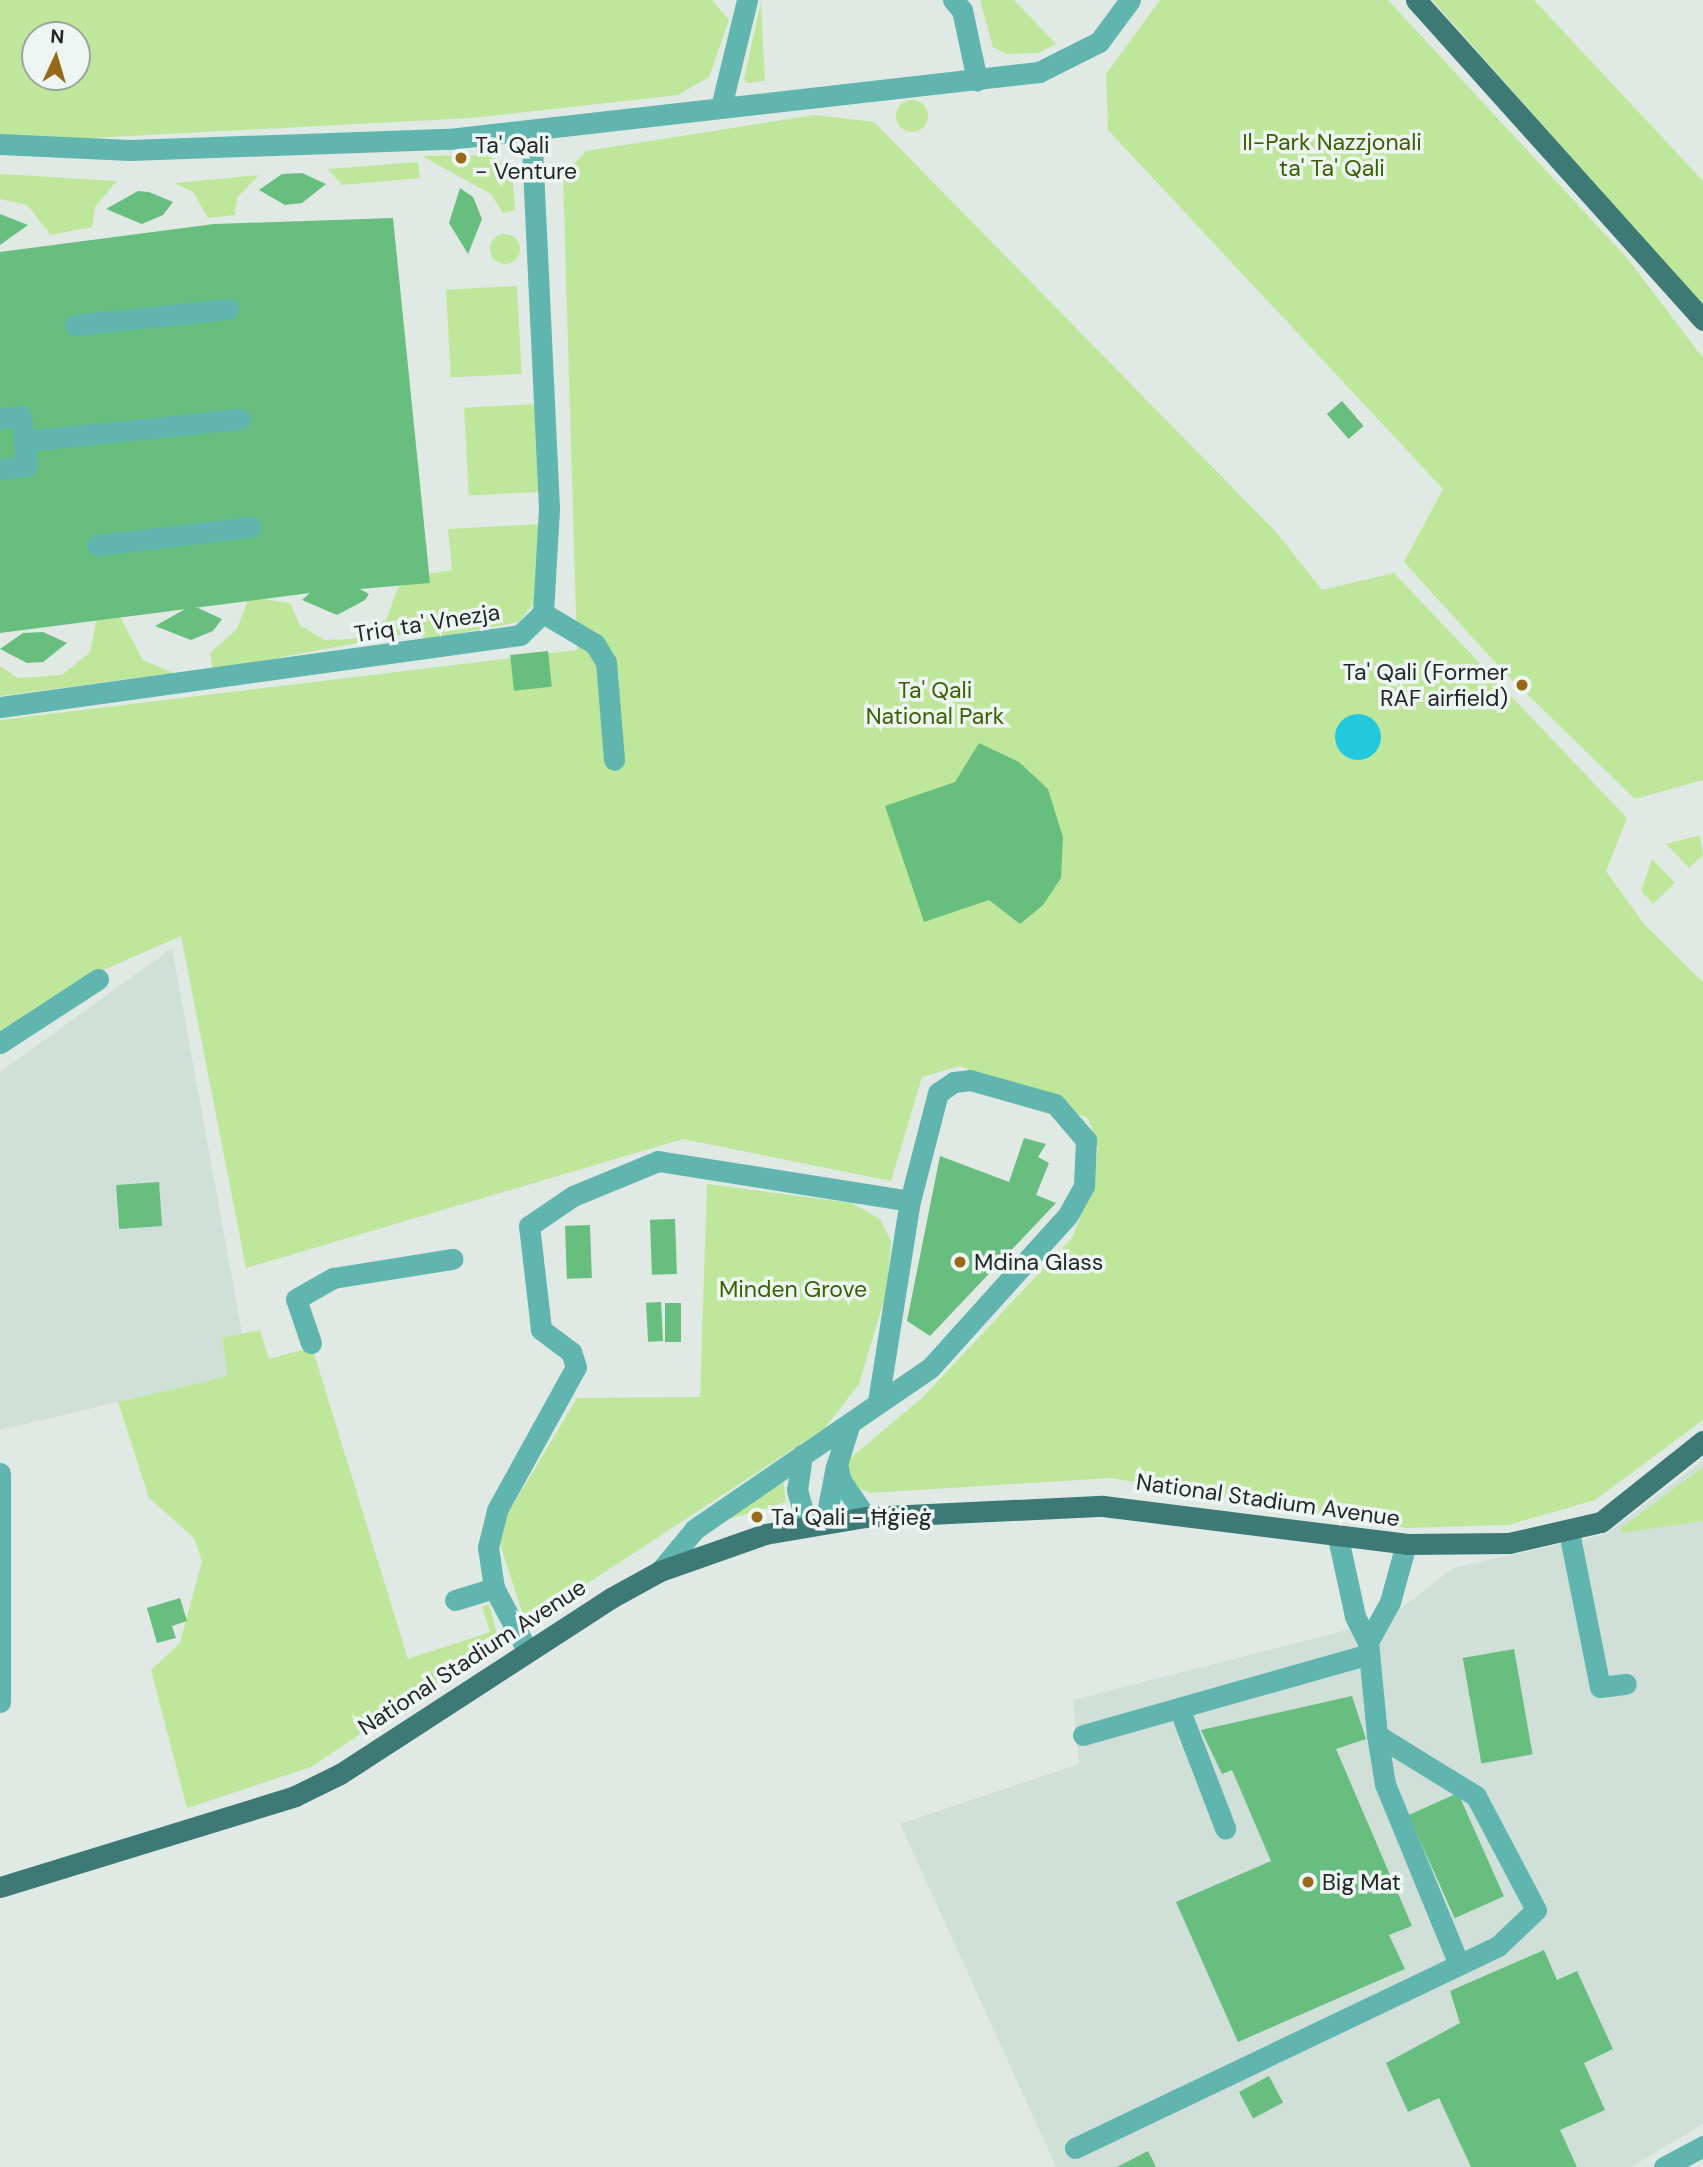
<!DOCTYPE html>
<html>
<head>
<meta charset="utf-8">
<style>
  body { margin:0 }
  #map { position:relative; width:1703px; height:2167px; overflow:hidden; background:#e1e9e5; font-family:"DM Sans",sans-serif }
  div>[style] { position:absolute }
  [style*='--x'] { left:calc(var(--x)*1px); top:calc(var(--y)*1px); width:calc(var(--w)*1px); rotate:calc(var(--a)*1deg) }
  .built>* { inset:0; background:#d0e0d9 }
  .green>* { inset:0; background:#bfe79c; transform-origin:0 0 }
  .round { border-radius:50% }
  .water>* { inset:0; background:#24c8dc }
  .building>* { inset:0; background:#68be7e; transform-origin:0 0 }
  .minor>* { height:21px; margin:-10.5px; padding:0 10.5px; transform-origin:10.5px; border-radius:10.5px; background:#60b5af }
  .major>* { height:21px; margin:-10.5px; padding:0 10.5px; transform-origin:10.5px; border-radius:10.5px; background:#3d7975 }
  .dots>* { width:19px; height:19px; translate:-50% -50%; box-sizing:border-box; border:4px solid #eef6f3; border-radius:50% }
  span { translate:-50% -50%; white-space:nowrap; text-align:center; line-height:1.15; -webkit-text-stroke:7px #eef6f3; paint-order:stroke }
  .park-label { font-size:23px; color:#3a6100 }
  .poi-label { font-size:23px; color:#242726 }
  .left { translate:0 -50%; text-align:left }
  .right { translate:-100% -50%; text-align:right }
  .street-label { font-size:23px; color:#242726 }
  .north { position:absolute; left:21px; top:21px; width:70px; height:70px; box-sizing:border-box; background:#eef6f3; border:2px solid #9da3a1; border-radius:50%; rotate:4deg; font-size:19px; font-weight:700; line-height:28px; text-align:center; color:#242726 }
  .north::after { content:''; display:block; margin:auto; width:24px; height:32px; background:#99691b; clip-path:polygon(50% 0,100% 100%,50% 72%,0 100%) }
</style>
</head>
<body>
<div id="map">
  <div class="built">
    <div style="clip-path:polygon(172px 948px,249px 1371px,0 1430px,0 1072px)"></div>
    <div style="clip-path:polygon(1703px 1460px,1703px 2124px,1631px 2167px,1056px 2167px,900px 1824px,1079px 1764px,1073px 1700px,1386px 1620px,1453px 1568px,1606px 1534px)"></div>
  </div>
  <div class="green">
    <div style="clip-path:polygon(evenodd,0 0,712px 0,729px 20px,709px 77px,678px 95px,471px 118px,74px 139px,0 134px,0 0,35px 35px,77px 35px,77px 77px,35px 77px,35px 35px)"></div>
    <div style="clip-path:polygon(980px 0,1014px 0,1056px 44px,1038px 53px,1007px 54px,993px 47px)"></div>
    <div style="clip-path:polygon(1160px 0,1388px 0,1628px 259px,1703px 358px,1703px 780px,1635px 799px,1503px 671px,1404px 562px,1443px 489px,1108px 130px,1106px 74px)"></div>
    <div style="clip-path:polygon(1432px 0,1534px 0,1703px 181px,1703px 306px)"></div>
    <div style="clip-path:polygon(761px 2px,765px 81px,747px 83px,744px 79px)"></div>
    <div class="round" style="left:896px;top:100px;width:32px;height:32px"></div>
    <div style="clip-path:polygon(815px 115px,874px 122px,1277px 533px,1322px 590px,1394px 573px,1627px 818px,1606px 871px,1644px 924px,1703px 982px,1703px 1420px,1595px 1500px,1508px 1525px,1406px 1528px,1111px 1478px,871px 1493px,853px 1486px,842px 1465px,922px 1398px,1072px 1238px,1092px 1188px,1098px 1148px,1088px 1118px,960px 1066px,922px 1077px,891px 1181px,683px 1139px,246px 1268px,181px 936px,78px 981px,0 1033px,0 720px,577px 650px,563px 176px,586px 151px)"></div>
    <div style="clip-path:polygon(487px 155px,512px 168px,515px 210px,503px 213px,491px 194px,422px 156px)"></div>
    <div style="clip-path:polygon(418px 162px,420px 178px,354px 184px,342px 185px,328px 169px)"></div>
    <div style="clip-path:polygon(0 174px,117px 181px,95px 207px,92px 227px,51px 235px,27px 205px,0 199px)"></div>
    <div style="clip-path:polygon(259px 175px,237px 198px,235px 215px,208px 218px,193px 192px,174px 183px)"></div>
    <div class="round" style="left:490px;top:234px;width:30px;height:30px"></div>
    <div style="left:517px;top:286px;width:88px;height:71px;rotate:87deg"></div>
    <div style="left:535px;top:404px;width:88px;height:71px;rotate:87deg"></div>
    <div style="clip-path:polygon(539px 524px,534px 603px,519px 622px,424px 640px,422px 631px,213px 670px,210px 653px,237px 629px,249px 597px,290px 603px,300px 625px,324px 640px,354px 639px,386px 620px,398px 588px,416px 576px,452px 570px,448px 529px)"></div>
    <div style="clip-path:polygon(119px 615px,143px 660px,173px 673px,0 696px,0 666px,18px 678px,62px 675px,90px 652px,97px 618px)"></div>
    <div style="clip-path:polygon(1700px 835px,1703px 855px,1689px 868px,1666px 844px)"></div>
    <div style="clip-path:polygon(1652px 859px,1675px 883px,1653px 904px,1641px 891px)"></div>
    <div style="clip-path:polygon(707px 1184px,852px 1203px,880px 1219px,891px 1241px,887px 1290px,859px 1384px,825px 1428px,536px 1617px,522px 1612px,499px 1541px,503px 1522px,577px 1398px,700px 1397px)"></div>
    <div style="clip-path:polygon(260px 1330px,269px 1359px,312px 1347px,408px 1659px,490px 1632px,482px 1607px,489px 1604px,499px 1641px,311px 1767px,187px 1808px,151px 1670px,180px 1643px,202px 1561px,194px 1538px,149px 1498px,118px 1402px,228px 1376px,222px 1338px)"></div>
    <div style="clip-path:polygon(1703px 1467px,1703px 1521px,1622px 1533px,1621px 1528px)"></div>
    <div style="clip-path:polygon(782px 1472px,786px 1502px,703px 1527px)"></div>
  </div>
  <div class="water">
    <div class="round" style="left:1335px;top:714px;width:46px;height:46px"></div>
  </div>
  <div class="building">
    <div style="clip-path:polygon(302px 173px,326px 184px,302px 203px,285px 205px,259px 190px,282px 174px)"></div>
    <div style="clip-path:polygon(460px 188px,473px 197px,482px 219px,468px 254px,449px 223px)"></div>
    <div style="clip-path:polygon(138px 191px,149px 192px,173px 202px,163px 215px,142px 224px,106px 209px)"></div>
    <div style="clip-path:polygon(0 214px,28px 225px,0 245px)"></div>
    <div style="clip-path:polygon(393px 218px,430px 583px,360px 589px,369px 594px,365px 600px,337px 615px,302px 600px,310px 593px,0 633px,0 252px,214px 224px)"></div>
    <div style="left:1342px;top:401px;width:33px;height:20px;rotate:49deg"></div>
    <div style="clip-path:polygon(187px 608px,198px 608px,222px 619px,213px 631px,191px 640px,155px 626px)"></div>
    <div style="clip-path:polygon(43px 632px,67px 643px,43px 662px,27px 663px,0 649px,23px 633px)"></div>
    <div style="left:548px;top:651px;width:36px;height:38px;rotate:84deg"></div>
    <div style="clip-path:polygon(979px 743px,1019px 762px,1048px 789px,1063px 837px,1061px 878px,1043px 905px,1020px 924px,989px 900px,924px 922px,885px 806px,955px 782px)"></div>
    <div style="clip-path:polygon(1024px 1138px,1046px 1144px,1038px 1157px,1049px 1163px,1036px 1195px,1056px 1203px,930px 1336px,907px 1321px,940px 1156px,1009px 1182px)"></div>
    <div style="left:159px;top:1182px;width:44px;height:43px;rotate:86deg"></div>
    <div style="left:675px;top:1219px;width:55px;height:25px;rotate:88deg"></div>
    <div style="left:590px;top:1225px;width:53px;height:25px;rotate:88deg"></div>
    <div style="left:661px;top:1302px;width:39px;height:15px;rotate:87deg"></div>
    <div style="left:665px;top:1303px;width:16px;height:39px"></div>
    <div style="clip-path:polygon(180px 1598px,187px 1621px,172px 1626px,176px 1638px,157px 1643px,147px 1608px)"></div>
    <div style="left:1514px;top:1649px;width:107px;height:52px;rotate:80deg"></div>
    <div style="clip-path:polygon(1352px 1696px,1366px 1739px,1336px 1749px,1412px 1926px,1389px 1935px,1405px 1969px,1238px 2042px,1176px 1902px,1271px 1861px,1232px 1770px,1222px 1774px,1201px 1730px)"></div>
    <div style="left:1458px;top:1793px;width:113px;height:54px;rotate:66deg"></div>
    <div style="clip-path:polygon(1544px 1950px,1557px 1980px,1577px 1971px,1613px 2049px,1584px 2063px,1605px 2110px,1560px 2130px,1577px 2167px,1471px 2167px,1439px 2098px,1408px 2112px,1386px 2063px,1460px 2023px,1450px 1991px)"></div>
    <div style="left:1269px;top:2076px;width:30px;height:34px;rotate:62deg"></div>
    <div style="clip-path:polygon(1148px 2151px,1156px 2167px,1117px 2167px)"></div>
  </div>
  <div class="minor">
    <div style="--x:953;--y:0;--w:13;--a:48"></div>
    <div style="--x:962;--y:10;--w:72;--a:77.9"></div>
    <div style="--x:721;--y:107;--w:110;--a:-76.3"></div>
    <div style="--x:0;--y:144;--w:130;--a:2.6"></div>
    <div style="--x:130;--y:150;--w:319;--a:-2"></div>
    <div style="--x:449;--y:139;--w:594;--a:-6.48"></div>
    <div style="--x:1039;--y:72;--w:67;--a:-26.6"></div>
    <div style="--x:1099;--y:42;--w:52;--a:-53.6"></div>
    <div style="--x:75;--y:325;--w:154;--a:-6"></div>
    <div style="--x:0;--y:418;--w:21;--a:-5"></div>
    <div style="--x:21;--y:416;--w:50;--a:83.2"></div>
    <div style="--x:27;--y:466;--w:27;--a:174"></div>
    <div style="--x:26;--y:441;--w:215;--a:-5.9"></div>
    <div style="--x:97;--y:545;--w:155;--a:-6.7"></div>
    <div style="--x:543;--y:613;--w:61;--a:30.8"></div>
    <div style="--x:595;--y:644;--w:21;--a:59"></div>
    <div style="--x:606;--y:662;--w:98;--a:85.3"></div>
    <div style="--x:0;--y:707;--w:525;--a:-7.88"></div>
    <div style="--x:520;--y:635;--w:32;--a:-44"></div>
    <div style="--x:543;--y:613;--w:105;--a:-86.7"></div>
    <div style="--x:549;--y:508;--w:375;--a:-92.7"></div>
    <div style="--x:0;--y:1043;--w:117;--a:-33.1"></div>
    <div style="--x:311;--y:1343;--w:46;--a:-108.8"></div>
    <div style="--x:296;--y:1299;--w:43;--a:-29.6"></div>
    <div style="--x:333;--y:1278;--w:121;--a:-9.1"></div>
    <div style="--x:878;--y:1402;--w:204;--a:-81"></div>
    <div style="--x:850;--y:1423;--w:43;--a:107.6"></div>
    <div style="--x:837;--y:1464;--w:17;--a:77"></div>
    <div style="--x:841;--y:1481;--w:44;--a:55.2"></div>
    <div style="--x:802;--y:1455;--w:35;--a:98"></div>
    <div style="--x:797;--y:1490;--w:36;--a:74"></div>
    <div style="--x:0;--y:1473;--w:229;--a:90"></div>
    <div style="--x:825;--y:1523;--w:58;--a:-79.1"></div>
    <div style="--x:1569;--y:1532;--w:158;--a:78.7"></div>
    <div style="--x:1600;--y:1687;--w:26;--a:-7"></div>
    <div style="--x:455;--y:1600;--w:41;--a:-17.1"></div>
    <div style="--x:1368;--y:1642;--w:46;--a:-61.2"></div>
    <div style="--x:1390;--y:1602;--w:60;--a:-74.6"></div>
    <div style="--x:526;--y:1648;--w:68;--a:-118.1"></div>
    <div style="--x:494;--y:1588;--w:41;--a:-98.3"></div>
    <div style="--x:488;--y:1547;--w:38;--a:-76"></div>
    <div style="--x:497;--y:1510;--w:163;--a:-61.1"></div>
    <div style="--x:576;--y:1367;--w:16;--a:-108"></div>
    <div style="--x:571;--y:1352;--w:38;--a:-143"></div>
    <div style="--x:541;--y:1329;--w:104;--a:-96.6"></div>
    <div style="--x:529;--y:1226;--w:53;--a:-34.3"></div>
    <div style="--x:573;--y:1196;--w:92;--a:-22.4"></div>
    <div style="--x:658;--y:1161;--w:255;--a:9"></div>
    <div style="--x:910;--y:1201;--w:112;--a:-75.5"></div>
    <div style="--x:938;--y:1093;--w:19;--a:-35"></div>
    <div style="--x:954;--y:1082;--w:16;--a:-7"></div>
    <div style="--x:970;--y:1080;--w:88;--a:15.8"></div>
    <div style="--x:1055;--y:1104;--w:48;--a:49.3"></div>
    <div style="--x:1086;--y:1140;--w:46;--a:92.5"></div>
    <div style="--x:1084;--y:1186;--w:33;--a:119"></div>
    <div style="--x:1068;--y:1215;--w:206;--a:132"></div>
    <div style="--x:930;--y:1368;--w:285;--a:145.6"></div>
    <div style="--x:695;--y:1529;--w:55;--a:129.8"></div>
    <div style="--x:1179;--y:1708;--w:129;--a:69"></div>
    <div style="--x:1083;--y:1735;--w:297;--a:-15.8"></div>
    <div style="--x:1377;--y:1735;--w:50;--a:80.7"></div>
    <div style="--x:1385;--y:1784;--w:195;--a:67.7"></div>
    <div style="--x:1075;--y:2148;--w:469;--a:-25.5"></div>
    <div style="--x:1498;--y:1946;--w:52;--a:-43.5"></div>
    <div style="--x:1536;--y:1910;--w:129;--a:-117.8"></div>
    <div style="--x:1476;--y:1796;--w:116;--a:-148.4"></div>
    <div style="--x:1377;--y:1735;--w:93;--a:-95.5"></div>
    <div style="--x:1368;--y:1642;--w:29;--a:-117"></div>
    <div style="--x:1355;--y:1616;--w:80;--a:-102.3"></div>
    <div style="--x:1664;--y:2167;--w:44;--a:-28.3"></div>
  </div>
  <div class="major">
    <div style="--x:1416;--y:0;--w:430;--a:48.1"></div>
    <div style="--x:0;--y:1887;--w:309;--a:-17.1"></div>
    <div style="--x:295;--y:1796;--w:50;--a:-26.1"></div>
    <div style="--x:340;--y:1774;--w:323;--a:-33"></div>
    <div style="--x:611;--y:1598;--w:56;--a:-28.9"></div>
    <div style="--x:660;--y:1571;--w:111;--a:-19.4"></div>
    <div style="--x:765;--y:1534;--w:102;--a:-9.6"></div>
    <div style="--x:866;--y:1517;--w:237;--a:-2.7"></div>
    <div style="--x:1103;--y:1506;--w:305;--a:7.1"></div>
    <div style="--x:1406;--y:1544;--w:103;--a:-0.6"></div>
    <div style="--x:1509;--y:1543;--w:94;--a:-12.9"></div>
    <div style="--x:1601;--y:1522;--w:130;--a:-38.5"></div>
  </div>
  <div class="dots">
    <div style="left:461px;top:158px;background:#99691b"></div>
    <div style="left:1522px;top:685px;background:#99691b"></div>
    <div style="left:960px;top:1262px;background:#99691b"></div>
    <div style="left:757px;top:1517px;background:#99691b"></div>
    <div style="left:1308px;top:1882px;background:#99691b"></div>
  </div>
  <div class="park-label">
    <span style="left:1332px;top:155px">Il-Park Nazzjonali<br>ta' Ta' Qali</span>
    <span style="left:935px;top:703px">Ta' Qali<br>National Park</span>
    <span style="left:793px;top:1289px">Minden Grove</span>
  </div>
  <div class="poi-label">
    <span class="left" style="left:475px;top:158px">Ta' Qali<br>- Venture</span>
    <span class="right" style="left:1508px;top:685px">Ta' Qali (Former<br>RAF airfield)</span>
    <span class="left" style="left:974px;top:1262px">Mdina Glass</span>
    <span class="left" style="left:771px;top:1517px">Ta' Qali - Ħġieġ</span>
    <span class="left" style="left:1322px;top:1882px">Big Mat</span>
  </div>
  <div class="street-label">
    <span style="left:427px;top:623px;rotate:-9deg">Triq ta' Vnezja</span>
    <span style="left:1268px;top:1500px;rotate:8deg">National Stadium Avenue</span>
    <span style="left:472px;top:1657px;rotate:-33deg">National Stadium Avenue</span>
  </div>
  <div class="north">N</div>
</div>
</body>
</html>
